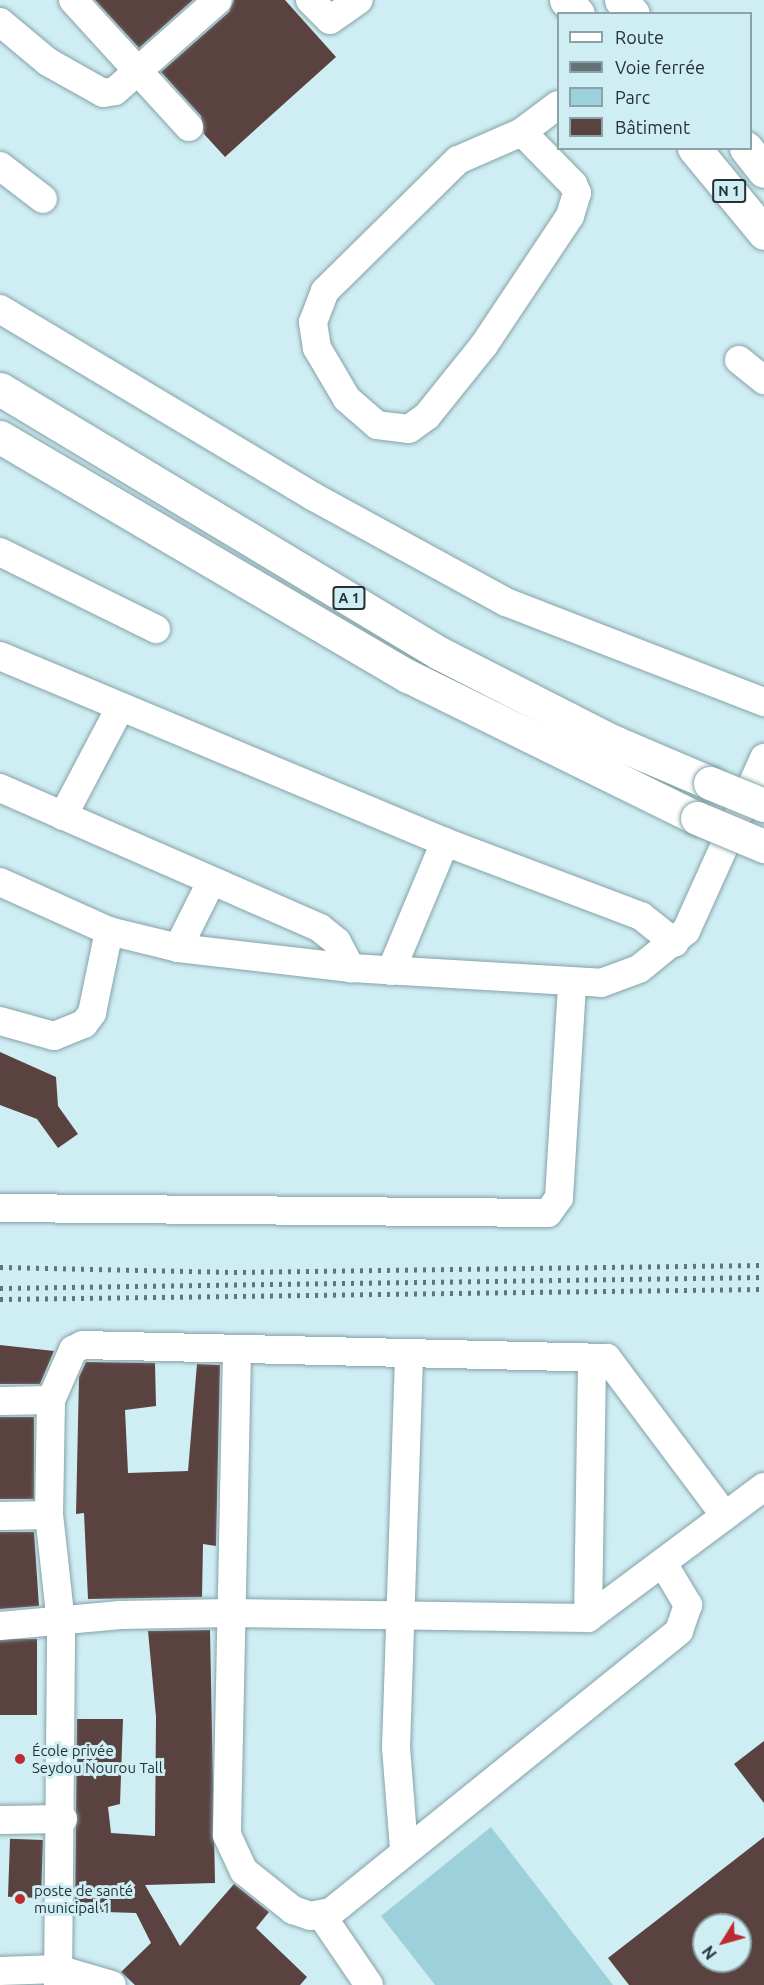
<!DOCTYPE html>
<html>
<head>
<meta charset="utf-8">
<style>
  body { margin:0 }
  #map { position:relative; width:764px; height:1985px; overflow:hidden; background:#cfeef4; font-family:Ubuntu,sans-serif }
  div>[style] { position:absolute }
  [style*='--x'] { left:calc(var(--x)*1px); top:calc(var(--y)*1px); width:calc(var(--w)*1px); rotate:calc(var(--a)*1deg) }
  .green>* { inset:0; background:#9cd1db }
  .building>* { inset:0; background:#5a4240; transform-origin:0 0 }
  .roads { filter:drop-shadow(0 0 2px #85a2a7) drop-shadow(0 0 2px #85a2a7) }
  .minor>* { height:28px; margin:-14px; padding:0 14px; transform-origin:14px; border-radius:14px; background:#fff }
  .highway>* { height:33px; margin:-16.5px; padding:0 16.5px; transform-origin:16.5px; border-radius:16.5px; background:#fff }
  .rail>* { height:4.5px; margin-top:-2.25px; transform-origin:0; background:repeating-linear-gradient(90deg,#627478 0 3px,transparent 0 9px) }
  .bridges { filter:drop-shadow(0 0 2px #85a2a7) drop-shadow(0 0 2px #85a2a7) }
  .highway-bridge>* { height:33px; margin:-16.5px; padding:0 16.5px; transform-origin:16.5px; border-radius:16.5px; background:#fff }
  .dots>* { width:16px; height:16px; translate:-50% -50%; box-sizing:border-box; border:3px solid #cfeef4; border-radius:50% }
  span { translate:-50% -50%; white-space:nowrap; text-align:center; line-height:1.15; -webkit-text-stroke:6px #cfeef4; paint-order:stroke }
  .shield-label span { padding:2px 4px; background:#cfeef4; border:2px solid; border-radius:4px; -webkit-text-stroke-width:0 }
  .shield-label { font-size:14px; color:#263134; font-weight:700 }
  .poi-label { font-size:15px; color:#263134 }
  .left { translate:0 -50%; text-align:left }
  .legend { position:absolute; left:557px; top:12px; width:195px; height:138px; box-sizing:border-box; background:#cfeef4; border:2px solid #8ba2a7; margin:0; padding:8px 10px; list-style:none; font-size:18px; color:#263134 }
  .legend li { display:flex; align-items:center; gap:12px; height:30px }
  .legend b { width:30px; border:2px solid #8ba2a7 }
  .north { position:absolute; left:692px; top:1913px; width:60px; height:60px; box-sizing:border-box; background:#cfeef4; border:2px solid #8ba2a7; border-radius:50%; rotate:233deg; font-size:16px; font-weight:700; line-height:24px; text-align:center; color:#263134 }
  .north::after { content:''; display:block; margin:auto; width:21px; height:27px; background:#bb2b2f; clip-path:polygon(50% 0,100% 100%,50% 72%,0 100%) }
</style>
</head>
<body>
<div id="map">
  <div class="green">
    <div style="clip-path:polygon(491px 1827px,613px 1985px,435px 1985px,381px 1916px)"></div>
  </div>
  <div class="building">
    <div style="clip-path:polygon(95px 0,193px 0,139px 48px)"></div>
    <div style="clip-path:polygon(234px 0,285px 0,336px 57px,225px 157px,204px 134px,201px 116px,161px 72px,229px 12px)"></div>
    <div style="clip-path:polygon(0 1052px,56px 1077px,58px 1106px,78px 1134px,58px 1148px,37px 1119px,0 1105px)"></div>
    <div style="clip-path:polygon(0 1345px,54px 1351px,40px 1384px,0 1384px)"></div>
    <div style="clip-path:polygon(86px 1362px,155px 1363px,156px 1406px,125px 1410px,128px 1473px,188px 1471px,197px 1364px,220px 1365px,216px 1546px,203px 1544px,202px 1597px,88px 1599px,84px 1513px,76px 1514px,79px 1377px)"></div>
    <div style="left:0;top:1417px;width:34px;height:82px"></div>
    <div style="clip-path:polygon(0 1532px,34px 1532px,39px 1606px,0 1609px)"></div>
    <div style="clip-path:polygon(210px 1630px,215px 1883px,145px 1885px,180px 1946px,234px 1884px,269px 1912px,256px 1928px,307px 1977px,300px 1985px,135px 1985px,121px 1972px,151px 1943px,136px 1913px,75px 1911px,77px 1719px,123px 1719px,120px 1804px,108px 1807px,111px 1833px,155px 1836px,156px 1717px,148px 1631px)"></div>
    <div style="left:37px;top:1639px;width:76px;height:37px;rotate:90deg"></div>
    <div style="clip-path:polygon(764px 1741px,764px 1803px,734px 1764px)"></div>
    <div style="clip-path:polygon(evenodd,764px 1837px,764px 1985px,629px 1985px,608px 1958px,764px 1837px,704px 1925px,740px 1925px,740px 1961px,704px 1961px,704px 1925px)"></div>
    <div style="left:43px;top:1840px;width:58px;height:33px;rotate:92deg"></div>
  </div>
  <div class="roads">
    <div class="minor">
      <div style="--x:73;--y:0;--w:172;--a:47.6"></div>
      <div style="--x:310;--y:0;--w:28;--a:45"></div>
      <div style="--x:330;--y:20;--w:35;--a:-35"></div>
      <div style="--x:0;--y:22;--w:62;--a:39.8"></div>
      <div style="--x:48;--y:62;--w:63;--a:29.4"></div>
      <div style="--x:103;--y:93;--w:12;--a:-9"></div>
      <div style="--x:115;--y:91;--w:137;--a:-41.5"></div>
      <div style="--x:522;--y:132;--w:73;--a:45.6"></div>
      <div style="--x:573;--y:184;--w:10;--a:66"></div>
      <div style="--x:577;--y:193;--w:24;--a:107"></div>
      <div style="--x:570;--y:216;--w:155;--a:123.7"></div>
      <div style="--x:484;--y:345;--w:91;--a:128.8"></div>
      <div style="--x:427;--y:416;--w:22;--a:144"></div>
      <div style="--x:409;--y:429;--w:32;--a:-173"></div>
      <div style="--x:377;--y:425;--w:40;--a:-139"></div>
      <div style="--x:347;--y:399;--w:59;--a:-120.5"></div>
      <div style="--x:317;--y:348;--w:26;--a:-99"></div>
      <div style="--x:313;--y:322;--w:33;--a:-69"></div>
      <div style="--x:325;--y:291;--w:187;--a:-44.6"></div>
      <div style="--x:458;--y:160;--w:70;--a:-23.6"></div>
      <div style="--x:522;--y:132;--w:45;--a:-36.9"></div>
      <div style="--x:0;--y:166;--w:54;--a:37.5"></div>
      <div style="--x:0;--y:309;--w:366;--a:30.9"></div>
      <div style="--x:314;--y:497;--w:219;--a:28.7"></div>
      <div style="--x:506;--y:602;--w:277;--a:21.2"></div>
      <div style="--x:739;--y:360;--w:32;--a:39"></div>
      <div style="--x:0;--y:552;--w:174;--a:26.3"></div>
      <div style="--x:0;--y:656;--w:482;--a:22.7"></div>
      <div style="--x:445;--y:842;--w:210;--a:20.7"></div>
      <div style="--x:641;--y:916;--w:43;--a:38.5"></div>
      <div style="--x:0;--y:788;--w:349;--a:23.6"></div>
      <div style="--x:320;--y:928;--w:22;--a:39"></div>
      <div style="--x:337;--y:942;--w:30;--a:62"></div>
      <div style="--x:63;--y:816;--w:122;--a:-62.2"></div>
      <div style="--x:0;--y:882;--w:120;--a:24.2"></div>
      <div style="--x:109;--y:931;--w:71;--a:13.8"></div>
      <div style="--x:178;--y:948;--w:174;--a:6.6"></div>
      <div style="--x:351;--y:968;--w:250;--a:3.4"></div>
      <div style="--x:601;--y:983;--w:40;--a:-20.2"></div>
      <div style="--x:639;--y:969;--w:60;--a:-39"></div>
      <div style="--x:686;--y:931;--w:190;--a:-65.7"></div>
      <div style="--x:178;--y:948;--w:74;--a:-63.4"></div>
      <div style="--x:391;--y:971;--w:140;--a:-67.3"></div>
      <div style="--x:0;--y:1021;--w:56;--a:15.5"></div>
      <div style="--x:54;--y:1036;--w:32;--a:-22"></div>
      <div style="--x:84;--y:1024;--w:14;--a:-54"></div>
      <div style="--x:92;--y:1013;--w:84;--a:-78.3"></div>
      <div style="--x:0;--y:1208;--w:548;--a:0.52"></div>
      <div style="--x:548;--y:1213;--w:19;--a:-54"></div>
      <div style="--x:559;--y:1198;--w:213;--a:-86.5"></div>
      <div style="--x:237;--y:1352;--w:483;--a:91.2"></div>
      <div style="--x:227;--y:1835;--w:40;--a:65"></div>
      <div style="--x:244;--y:1871;--w:63;--a:38.5"></div>
      <div style="--x:293;--y:1910;--w:18;--a:19"></div>
      <div style="--x:310;--y:1916;--w:21;--a:-11"></div>
      <div style="--x:331;--y:1912;--w:447;--a:-38.9"></div>
      <div style="--x:679;--y:1631;--w:28;--a:-71"></div>
      <div style="--x:688;--y:1605;--w:49;--a:-120.8"></div>
      <div style="--x:0;--y:1401;--w:51;--a:-1.1"></div>
      <div style="--x:0;--y:1516;--w:49;--a:-1.2"></div>
      <div style="--x:588;--y:1618;--w:260;--a:-89.1"></div>
      <div style="--x:0;--y:1626;--w:121;--a:-5.2"></div>
      <div style="--x:120;--y:1615;--w:110;--a:-1"></div>
      <div style="--x:230;--y:1613;--w:358;--a:0.8"></div>
      <div style="--x:588;--y:1618;--w:219;--a:-36.7"></div>
      <div style="--x:0;--y:1820;--w:63;--a:-0.9"></div>
      <div style="--x:404;--y:1849;--w:101;--a:-94.5"></div>
      <div style="--x:396;--y:1748;--w:393;--a:-88.1"></div>
      <div style="--x:322;--y:1916;--w:83;--a:55.7"></div>
      <div style="--x:0;--y:1971;--w:57;--a:-2"></div>
      <div style="--x:57;--y:1969;--w:57;--a:16.2"></div>
      <div style="--x:58;--y:1985;--w:362;--a:-89.5"></div>
      <div style="--x:61;--y:1623;--w:109;--a:-96.3"></div>
      <div style="--x:49;--y:1515;--w:115;--a:-89"></div>
      <div style="--x:51;--y:1400;--w:55;--a:-66.3"></div>
      <div style="--x:73;--y:1350;--w:11;--a:-27"></div>
      <div style="--x:83;--y:1345;--w:524;--a:1.42"></div>
      <div style="--x:607;--y:1358;--w:197;--a:53.2"></div>
    </div>
    <div class="highway">
      <div style="--x:566;--y:0;--w:18;--a:49"></div>
      <div style="--x:621;--y:0;--w:18;--a:49"></div>
      <div style="--x:694;--y:148;--w:110;--a:50.5"></div>
      <div style="--x:746;--y:148;--w:29;--a:52"></div>
      <div style="--x:0;--y:389;--w:512;--a:31.02"></div>
      <div style="--x:439;--y:653;--w:196;--a:27"></div>
      <div style="--x:614;--y:742;--w:104;--a:23.1"></div>
      <div style="--x:0;--y:437;--w:473;--a:30.4"></div>
      <div style="--x:408;--y:676;--w:322;--a:26.2"></div>
    </div>
  </div>
  <div class="rail">
    <div style="--x:0;--y:1267;--w:234;--a:1.2"></div>
    <div style="--x:234;--y:1272;--w:530;--a:-0.76"></div>
    <div style="--x:0;--y:1288;--w:764;--a:-0.82"></div>
    <div style="--x:0;--y:1299;--w:764;--a:-0.75"></div>
  </div>
  <div class="bridges">
    <div class="highway-bridge">
      <div style="--x:710;--y:783;--w:58;--a:22.2"></div>
      <div style="--x:697;--y:818;--w:73;--a:22.7"></div>
    </div>
  </div>
  <div class="dots">
    <div style="left:20px;top:1759px;background:#bb2b2f"></div>
    <div style="left:20px;top:1899px;background:#bb2b2f"></div>
  </div>
  <div class="shield-label">
    <span style="left:729px;top:191px">N 1</span>
    <span style="left:349px;top:598px">A 1</span>
  </div>
  <div class="poi-label">
    <span class="left" style="left:32px;top:1759px">École privée<br>Seydou Nourou Tall</span>
    <span class="left" style="left:34px;top:1899px">poste de santé<br>municipal 1</span>
  </div>
  <ul class="legend">
  <li><b style="height:8px;background:#fff"></b>Route</li>
  <li><b style="height:8px;background:#627478"></b>Voie ferrée</li>
  <li><b style="height:16px;background:#9cd1db"></b>Parc</li>
  <li><b style="height:16px;background:#5a4240"></b>Bâtiment</li>
  </ul>
  <div class="north">N</div>
</div>
</body>
</html>
